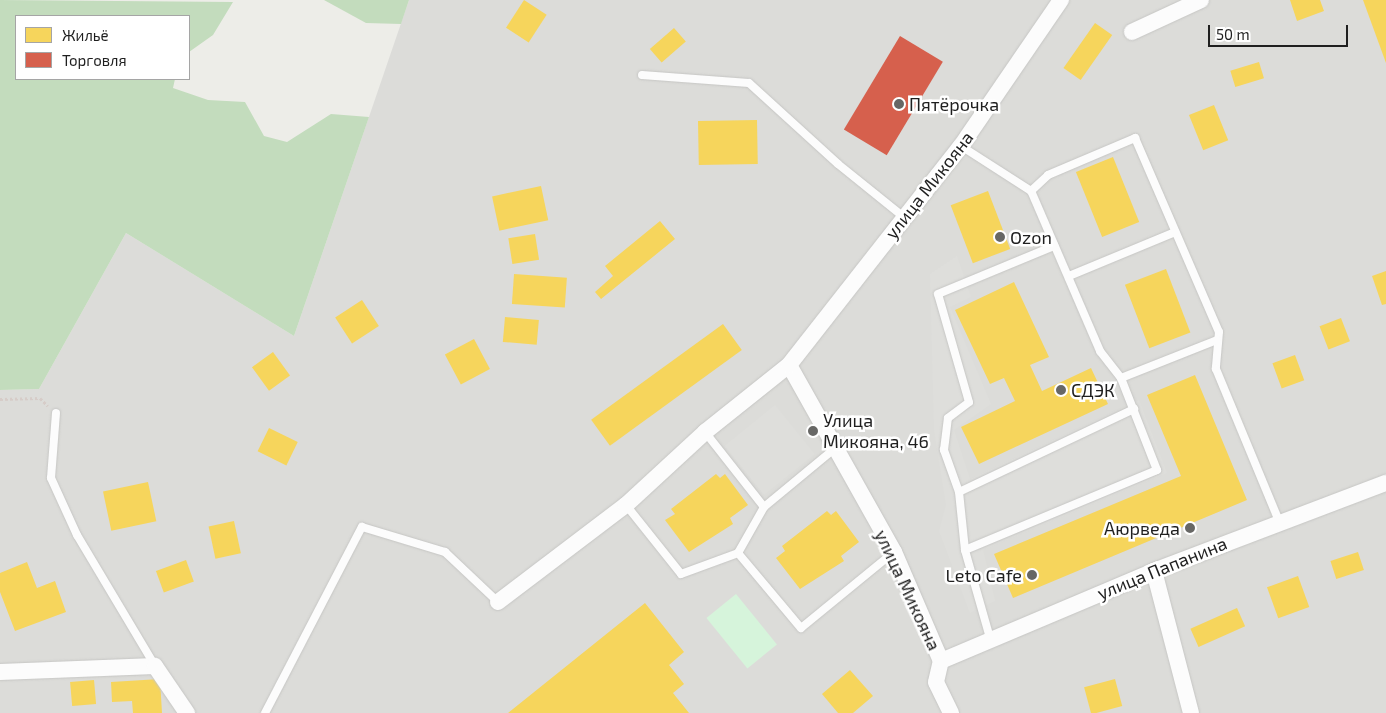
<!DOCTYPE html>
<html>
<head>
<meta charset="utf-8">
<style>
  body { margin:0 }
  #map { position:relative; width:1386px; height:713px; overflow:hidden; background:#edede8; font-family:"Exo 2",sans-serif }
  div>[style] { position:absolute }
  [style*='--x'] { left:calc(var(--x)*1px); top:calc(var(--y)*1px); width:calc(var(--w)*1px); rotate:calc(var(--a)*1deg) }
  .residential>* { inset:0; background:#dcdcd9 }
  .forest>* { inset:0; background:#c3dcbd }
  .park>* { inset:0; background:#d6f4db; transform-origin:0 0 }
  .parking>* { inset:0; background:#dededb; transform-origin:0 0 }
  .homes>* { inset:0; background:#f6d55c; transform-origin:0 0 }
  .shops>* { inset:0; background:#d6604d; transform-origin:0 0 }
  .path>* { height:3px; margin-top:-1.5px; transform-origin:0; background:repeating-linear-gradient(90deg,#d6ccc8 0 2.5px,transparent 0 5px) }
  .roads { filter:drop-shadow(0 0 1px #c6c6c4) drop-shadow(0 0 1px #c6c6c4) }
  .lane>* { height:8px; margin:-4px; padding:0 4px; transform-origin:4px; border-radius:4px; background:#fcfcfc }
  .street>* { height:16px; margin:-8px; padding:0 8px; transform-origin:8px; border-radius:8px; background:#fcfcfc }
  .dots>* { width:14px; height:14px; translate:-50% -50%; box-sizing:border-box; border:2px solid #fff; border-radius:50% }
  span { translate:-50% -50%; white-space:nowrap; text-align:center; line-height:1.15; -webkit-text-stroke:5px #fff; paint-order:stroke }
  .poi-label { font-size:18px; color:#1f1f1f }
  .left { translate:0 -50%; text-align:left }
  .right { translate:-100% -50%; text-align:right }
  .street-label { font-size:18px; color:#1f1f1f }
  .legend { position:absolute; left:15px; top:15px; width:175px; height:65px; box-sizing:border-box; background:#fff; border:1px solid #a5a5a5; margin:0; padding:6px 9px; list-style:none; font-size:15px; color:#1f1f1f }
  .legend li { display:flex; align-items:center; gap:10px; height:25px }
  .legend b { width:25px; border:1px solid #a5a5a5 }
  .scale { position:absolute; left:1208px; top:25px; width:140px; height:22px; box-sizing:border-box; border:2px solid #1f1f1f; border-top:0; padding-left:6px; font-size:15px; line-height:18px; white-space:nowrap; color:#1f1f1f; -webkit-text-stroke:4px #fff; paint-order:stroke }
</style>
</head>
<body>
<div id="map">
  <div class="residential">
    <div style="clip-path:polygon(409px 0,1386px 0,1386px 713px,0 713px,0 390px,39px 389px,126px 233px,294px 336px)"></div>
  </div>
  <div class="forest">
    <div style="clip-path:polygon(0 0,233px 2px,213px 35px,189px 52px,189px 16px,16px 16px,16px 79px,175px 79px,173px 88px,208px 100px,245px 102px,264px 136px,287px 142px,331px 114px,369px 117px,294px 336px,126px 233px,39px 389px,0 390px)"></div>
    <div style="clip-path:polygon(324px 0,409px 0,401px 24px,366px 23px)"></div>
  </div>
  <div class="park">
    <div style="left:736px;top:594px;width:65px;height:38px;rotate:51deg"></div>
  </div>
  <div class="parking">
    <div style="clip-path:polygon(957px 256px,971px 297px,950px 307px,991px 404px,954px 430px,970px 479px,1139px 400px,1167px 473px,983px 550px,995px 601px,970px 613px,939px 531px,946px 505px,934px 430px,930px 274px)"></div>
    <div style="left:775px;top:405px;width:63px;height:65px;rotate:51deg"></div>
  </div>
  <div class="homes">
    <div style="left:524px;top:0;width:27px;height:33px;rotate:33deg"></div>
    <div style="clip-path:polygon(1290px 0,1320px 0,1324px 11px,1297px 21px)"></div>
    <div style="clip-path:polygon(1363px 0,1386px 0,1386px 63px)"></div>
    <div style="left:1095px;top:23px;width:21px;height:55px;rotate:35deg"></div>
    <div style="left:674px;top:28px;width:18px;height:32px;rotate:49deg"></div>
    <div style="left:1259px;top:62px;width:17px;height:30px;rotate:73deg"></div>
    <div style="left:1214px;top:105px;width:38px;height:27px;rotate:68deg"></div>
    <div style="left:757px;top:120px;width:44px;height:59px;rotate:89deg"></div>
    <div style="left:1113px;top:157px;width:70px;height:40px;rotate:68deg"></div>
    <div style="left:541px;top:186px;width:35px;height:50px;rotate:78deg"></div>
    <div style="left:988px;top:191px;width:62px;height:40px;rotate:69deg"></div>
    <div style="clip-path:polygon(660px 221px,675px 239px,601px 299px,595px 292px,613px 276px,605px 266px)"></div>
    <div style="left:535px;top:234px;width:26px;height:27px;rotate:81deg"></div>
    <div style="left:1166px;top:269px;width:68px;height:44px;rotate:69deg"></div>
    <div style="clip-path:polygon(1386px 271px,1386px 304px,1382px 305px,1372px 276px)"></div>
    <div style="left:514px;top:274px;width:53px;height:30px;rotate:4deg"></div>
    <div style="clip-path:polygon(1014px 282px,1049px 357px,1030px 365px,1042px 391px,1091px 368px,1108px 404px,979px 464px,961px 427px,1015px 401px,1004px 378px,990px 384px,955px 310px)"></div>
    <div style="left:362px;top:300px;width:31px;height:32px;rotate:57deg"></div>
    <div style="left:505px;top:317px;width:34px;height:25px;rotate:5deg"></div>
    <div style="left:1341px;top:318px;width:25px;height:23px;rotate:69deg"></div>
    <div style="left:723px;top:324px;width:32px;height:163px;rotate:54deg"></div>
    <div style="left:474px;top:339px;width:34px;height:33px;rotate:62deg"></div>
    <div style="left:273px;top:352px;width:29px;height:26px;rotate:54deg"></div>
    <div style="left:1295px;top:355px;width:27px;height:24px;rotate:70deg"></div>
    <div style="clip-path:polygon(1195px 375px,1247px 500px,1013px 598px,994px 554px,1181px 476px,1147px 395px)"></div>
    <div style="left:269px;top:428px;width:32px;height:26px;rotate:26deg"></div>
    <div style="clip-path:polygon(716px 474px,720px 478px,725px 474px,748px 505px,730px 518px,733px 524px,689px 552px,665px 520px,675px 514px,671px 509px)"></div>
    <div style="left:148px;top:482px;width:40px;height:46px;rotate:78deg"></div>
    <div style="clip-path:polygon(827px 511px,831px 515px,836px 511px,859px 542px,841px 556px,844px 561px,800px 589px,776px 558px,785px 551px,782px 546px)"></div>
    <div style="left:234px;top:521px;width:33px;height:26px;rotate:78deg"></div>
    <div style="left:1358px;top:552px;width:19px;height:29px;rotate:72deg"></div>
    <div style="left:186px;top:560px;width:23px;height:32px;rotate:70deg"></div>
    <div style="clip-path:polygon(27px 562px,37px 588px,55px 581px,66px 612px,15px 631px,0 592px,0 573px)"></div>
    <div style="left:1298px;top:576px;width:33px;height:33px;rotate:70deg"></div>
    <div style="clip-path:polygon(645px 603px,684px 652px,669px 665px,684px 684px,673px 693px,689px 713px,508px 713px)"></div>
    <div style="left:1237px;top:608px;width:20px;height:51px;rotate:66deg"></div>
    <div style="clip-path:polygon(850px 670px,873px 696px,853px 713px,838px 713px,822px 694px)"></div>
    <div style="clip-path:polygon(160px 679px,162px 713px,133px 713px,132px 701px,112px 702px,111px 682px)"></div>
    <div style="left:1115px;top:679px;width:28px;height:32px;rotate:75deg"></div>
    <div style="left:94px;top:680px;width:24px;height:24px;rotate:85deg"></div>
  </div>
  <div class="shops">
    <div style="left:900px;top:36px;width:50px;height:109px;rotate:31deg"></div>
  </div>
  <div class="path">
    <div style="--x:0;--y:399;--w:40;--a:-1.4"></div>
    <div style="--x:40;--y:398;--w:11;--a:45"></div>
  </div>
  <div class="roads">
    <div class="lane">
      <div style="--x:642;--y:75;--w:107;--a:4.3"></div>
      <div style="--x:749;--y:83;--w:120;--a:42.3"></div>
      <div style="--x:838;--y:164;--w:85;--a:38.8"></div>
      <div style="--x:961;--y:146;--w:83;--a:32.7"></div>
      <div style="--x:1031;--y:191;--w:23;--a:-43"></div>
      <div style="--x:1048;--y:175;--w:95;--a:-23"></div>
      <div style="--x:1135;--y:138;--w:211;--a:66.6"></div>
      <div style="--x:1219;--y:332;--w:37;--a:95"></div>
      <div style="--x:1216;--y:369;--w:165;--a:67.5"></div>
      <div style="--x:1069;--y:276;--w:115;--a:-22.5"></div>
      <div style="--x:1121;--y:378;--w:103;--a:-21.6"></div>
      <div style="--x:56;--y:413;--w:65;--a:94.4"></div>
      <div style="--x:51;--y:478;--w:63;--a:65.5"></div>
      <div style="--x:77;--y:535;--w:152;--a:59.2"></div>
      <div style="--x:959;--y:492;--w:194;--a:-25.4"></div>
      <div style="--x:626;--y:505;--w:88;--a:51.4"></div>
      <div style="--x:681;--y:574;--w:61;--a:-20.2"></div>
      <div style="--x:738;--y:553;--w:53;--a:-60.5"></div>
      <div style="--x:764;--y:507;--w:95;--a:-128.2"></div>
      <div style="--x:764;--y:507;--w:91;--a:-39.6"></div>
      <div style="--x:965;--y:550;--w:208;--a:-22.6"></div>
      <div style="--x:1157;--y:470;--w:99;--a:-111.4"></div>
      <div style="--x:1121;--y:378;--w:34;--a:-128"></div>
      <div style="--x:1100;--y:351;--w:174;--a:-113.3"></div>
      <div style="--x:738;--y:553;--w:98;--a:50"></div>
      <div style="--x:801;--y:628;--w:120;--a:-39.3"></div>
      <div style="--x:990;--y:638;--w:91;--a:-105.9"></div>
      <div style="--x:965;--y:550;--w:58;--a:-95.9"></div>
      <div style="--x:959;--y:492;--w:45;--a:-109.7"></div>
      <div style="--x:944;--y:450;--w:32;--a:-83"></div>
      <div style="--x:948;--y:418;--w:26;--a:-37"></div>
      <div style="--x:969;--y:402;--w:112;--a:-106"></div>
      <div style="--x:938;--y:294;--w:126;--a:-22.5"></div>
      <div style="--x:265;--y:713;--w:210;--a:-62.5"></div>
      <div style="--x:362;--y:527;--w:87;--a:16.8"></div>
      <div style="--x:445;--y:552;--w:73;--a:43.3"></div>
    </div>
    <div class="street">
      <div style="--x:1132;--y:32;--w:76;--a:-24.9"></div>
      <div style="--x:1154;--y:571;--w:147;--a:75.4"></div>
      <div style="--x:498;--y:602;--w:161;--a:-37.2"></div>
      <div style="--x:626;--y:505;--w:108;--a:-42.7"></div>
      <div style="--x:705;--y:432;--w:107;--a:-38.6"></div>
      <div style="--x:941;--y:661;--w:231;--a:-22.9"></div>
      <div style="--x:1154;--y:571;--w:248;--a:-20.8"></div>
      <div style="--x:0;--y:672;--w:155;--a:-2.2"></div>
      <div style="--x:155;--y:666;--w:57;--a:55.8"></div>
      <div style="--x:951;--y:713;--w:34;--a:-116"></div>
      <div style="--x:936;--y:682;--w:22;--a:-77"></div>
      <div style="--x:941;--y:661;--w:119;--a:-113.3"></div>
      <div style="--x:894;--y:552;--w:214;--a:-119.3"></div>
      <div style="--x:789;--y:365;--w:278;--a:-51.9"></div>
      <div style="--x:961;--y:146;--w:177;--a:-55.6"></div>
    </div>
  </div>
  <div class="dots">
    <div style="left:899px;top:104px;background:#676765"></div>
    <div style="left:1000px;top:237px;background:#676765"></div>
    <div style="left:1061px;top:390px;background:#676765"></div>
    <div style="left:813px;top:431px;background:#676765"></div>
    <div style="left:1190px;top:528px;background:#676765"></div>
    <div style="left:1032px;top:575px;background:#676765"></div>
  </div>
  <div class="poi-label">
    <span class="left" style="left:909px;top:104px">Пятёрочка</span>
    <span class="left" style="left:1010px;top:237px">Ozon</span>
    <span class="left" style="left:1071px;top:390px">СДЭК</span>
    <span class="left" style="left:823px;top:431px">Улица<br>Микояна, 46</span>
    <span class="right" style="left:1180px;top:528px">Аюрведа</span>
    <span class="right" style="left:1022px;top:575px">Leto Cafe</span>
  </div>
  <div class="street-label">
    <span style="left:929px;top:185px;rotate:-52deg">улица Микояна</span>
    <span style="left:1162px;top:568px;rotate:-22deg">улица Папанина</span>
    <span style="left:908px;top:590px;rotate:65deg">улица Микояна</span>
  </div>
  <ul class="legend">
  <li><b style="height:14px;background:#f6d55c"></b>Жильё</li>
  <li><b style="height:14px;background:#d6604d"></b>Торговля</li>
  </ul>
  <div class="scale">50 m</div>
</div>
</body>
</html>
